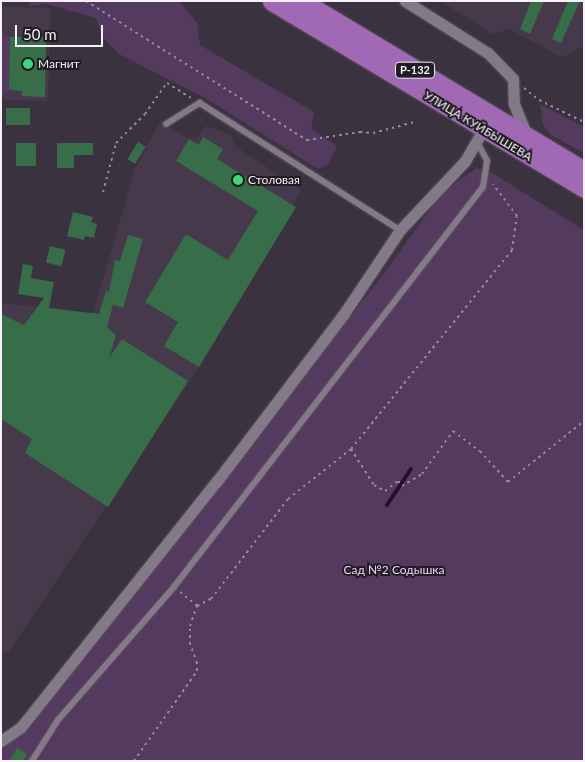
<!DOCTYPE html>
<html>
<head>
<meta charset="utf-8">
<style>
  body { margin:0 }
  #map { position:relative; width:585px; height:762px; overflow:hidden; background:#3b323f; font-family:Lato,sans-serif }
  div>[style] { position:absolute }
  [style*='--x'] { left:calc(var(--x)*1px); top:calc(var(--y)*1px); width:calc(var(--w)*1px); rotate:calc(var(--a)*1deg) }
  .built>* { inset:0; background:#47394c; transform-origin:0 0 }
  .green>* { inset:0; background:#553a5f }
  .stream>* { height:4px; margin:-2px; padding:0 2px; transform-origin:2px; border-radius:2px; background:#2c0c36 }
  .building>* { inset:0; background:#376d48; transform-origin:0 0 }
  .path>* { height:2px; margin-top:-1px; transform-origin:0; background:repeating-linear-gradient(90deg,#948c98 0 2.5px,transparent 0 6.5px) }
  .roads { filter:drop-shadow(0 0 1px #59525c) drop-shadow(0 0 1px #59525c) }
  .service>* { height:5.5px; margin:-2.75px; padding:0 2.75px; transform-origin:2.75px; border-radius:2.75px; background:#847988 }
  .minor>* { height:11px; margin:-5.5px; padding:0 5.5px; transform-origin:5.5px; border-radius:5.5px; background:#847988 }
  .trunk>* { height:19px; margin:-9.5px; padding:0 9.5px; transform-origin:9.5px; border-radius:9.5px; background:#a168b5 }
  .dots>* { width:14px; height:14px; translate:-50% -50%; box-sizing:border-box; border:2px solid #201c21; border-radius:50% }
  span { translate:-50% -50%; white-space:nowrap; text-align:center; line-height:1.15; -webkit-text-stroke:4px #201c21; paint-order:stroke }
  .shield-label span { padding:1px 4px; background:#201c21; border:1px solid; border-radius:4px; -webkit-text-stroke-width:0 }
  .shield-label { font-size:11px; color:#f6f0f9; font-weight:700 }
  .poi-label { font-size:12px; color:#f6f0f9 }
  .left { translate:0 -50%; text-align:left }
  .street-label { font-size:12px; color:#f6f0f9 }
  .park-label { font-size:12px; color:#f1d1fd }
  .frame { position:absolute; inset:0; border:2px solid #f6f0f9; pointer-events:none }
  .scale { position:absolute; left:15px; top:25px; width:88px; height:22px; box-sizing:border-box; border:2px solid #f6f0f9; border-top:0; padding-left:6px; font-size:15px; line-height:18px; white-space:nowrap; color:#f6f0f9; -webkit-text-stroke:4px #201c21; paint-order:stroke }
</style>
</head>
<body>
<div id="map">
  <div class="built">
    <div style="clip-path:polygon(441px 1px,584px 1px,584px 46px,562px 57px,509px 29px,492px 34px)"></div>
    <div style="left:51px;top:8px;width:93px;height:50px;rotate:92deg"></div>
    <div style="clip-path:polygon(160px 121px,189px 139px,198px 137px,206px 126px,231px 135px,235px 146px,301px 190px,199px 367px,8px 653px,1px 652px,1px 303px,93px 313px,135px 169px)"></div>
  </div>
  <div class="green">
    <div style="clip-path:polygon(31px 1px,179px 1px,197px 23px,200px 45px,314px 112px,311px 129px,337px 146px,328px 164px,318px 169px,205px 98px,119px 54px,103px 38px,96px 18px,46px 4px,28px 6px)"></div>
    <div style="clip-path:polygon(1px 36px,10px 37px,9px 91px,6px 93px,1px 93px)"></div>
    <div style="clip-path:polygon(540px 104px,584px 127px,584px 153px,551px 135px,543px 125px)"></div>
    <div style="clip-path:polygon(476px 168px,492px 173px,584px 230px,584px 761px,1px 761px,1px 747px,8px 745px,37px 715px,149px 575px,385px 272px,442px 193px)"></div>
  </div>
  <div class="stream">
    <div style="--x:387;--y:505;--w:43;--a:-56.3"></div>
  </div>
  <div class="building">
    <div style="clip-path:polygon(531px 1px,544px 1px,530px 34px,520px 29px)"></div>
    <div style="clip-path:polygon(568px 1px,580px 1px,561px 43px,552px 39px)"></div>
    <div style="clip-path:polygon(10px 37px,46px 37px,45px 97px,22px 96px,22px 91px,9px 90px)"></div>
    <div style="left:6px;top:108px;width:24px;height:17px"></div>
    <div style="clip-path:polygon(203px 137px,223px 149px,217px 159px,296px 207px,199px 367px,164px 346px,178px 322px,145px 302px,186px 234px,228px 260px,258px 211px,176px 161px,189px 139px,199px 145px)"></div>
    <div style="left:138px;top:142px;width:9px;height:20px;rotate:32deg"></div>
    <div style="left:16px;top:143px;width:20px;height:23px"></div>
    <div style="clip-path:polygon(57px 143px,93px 143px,93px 155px,74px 155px,74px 168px,57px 168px)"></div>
    <div style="clip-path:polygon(73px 212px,93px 217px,91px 222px,97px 224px,94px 238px,85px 236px,84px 240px,67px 236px)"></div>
    <div style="clip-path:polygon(128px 235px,143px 239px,123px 308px,113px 305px,107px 327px,116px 335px,109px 358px,122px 339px,188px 381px,108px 507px,25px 453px,32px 439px,1px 419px,1px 314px,24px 325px,44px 298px,18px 294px,23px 264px,33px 266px,31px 278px,54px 282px,49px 308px,99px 314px,106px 291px,109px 292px,115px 260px,120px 261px)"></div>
    <div style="left:50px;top:246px;width:16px;height:17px;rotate:14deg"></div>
    <div style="clip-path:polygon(17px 748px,27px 754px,23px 761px,9px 761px)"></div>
  </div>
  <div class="path">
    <div style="--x:86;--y:1;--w:261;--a:32.2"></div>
    <div style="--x:307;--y:140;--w:54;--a:-8.6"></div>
    <div style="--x:360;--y:132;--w:13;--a:4"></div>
    <div style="--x:373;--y:133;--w:43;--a:-14.7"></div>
    <div style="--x:524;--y:88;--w:19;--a:39"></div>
    <div style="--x:539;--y:100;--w:50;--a:26.1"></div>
    <div style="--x:103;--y:192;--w:51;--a:-75.1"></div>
    <div style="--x:116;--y:143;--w:41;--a:-45"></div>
    <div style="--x:145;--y:114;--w:38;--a:-55"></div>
    <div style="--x:167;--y:83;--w:28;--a:32"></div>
    <div style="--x:351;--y:449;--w:43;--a:57.4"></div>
    <div style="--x:374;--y:485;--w:13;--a:29"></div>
    <div style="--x:385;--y:491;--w:16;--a:-38"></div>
    <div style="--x:398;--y:481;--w:6;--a:51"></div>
    <div style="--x:402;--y:486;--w:23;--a:-31"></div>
    <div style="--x:422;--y:474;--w:53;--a:-54.2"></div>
    <div style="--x:453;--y:431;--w:34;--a:37"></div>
    <div style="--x:480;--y:451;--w:42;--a:47.9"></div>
    <div style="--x:508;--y:482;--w:97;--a:-38.8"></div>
    <div style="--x:180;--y:592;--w:22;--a:39"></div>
    <div style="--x:197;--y:606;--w:16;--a:-27"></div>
    <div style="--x:211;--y:599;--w:126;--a:-52.4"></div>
    <div style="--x:288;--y:499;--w:80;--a:-38.4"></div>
    <div style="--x:351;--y:449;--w:256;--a:-51"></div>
    <div style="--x:512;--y:250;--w:34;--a:-82"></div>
    <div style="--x:517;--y:216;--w:40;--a:-127"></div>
    <div style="--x:134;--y:761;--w:110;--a:-55"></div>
    <div style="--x:197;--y:671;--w:8;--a:-90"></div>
    <div style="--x:197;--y:663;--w:20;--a:-110"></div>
    <div style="--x:190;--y:644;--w:18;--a:-90"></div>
    <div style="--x:190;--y:626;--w:21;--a:-71"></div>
  </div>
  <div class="roads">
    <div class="service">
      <div style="--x:166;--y:124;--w:40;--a:-32"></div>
      <div style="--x:200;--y:103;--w:237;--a:32.4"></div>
      <div style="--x:32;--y:761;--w:49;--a:-57.6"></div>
      <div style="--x:58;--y:720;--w:176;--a:-48.9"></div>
      <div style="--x:174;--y:587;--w:505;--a:-52.31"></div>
      <div style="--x:483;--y:187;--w:26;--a:-81"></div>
      <div style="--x:487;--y:161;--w:21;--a:-118"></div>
    </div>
    <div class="minor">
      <div style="--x:405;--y:1;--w:98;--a:32.1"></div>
      <div style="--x:488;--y:53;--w:36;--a:46"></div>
      <div style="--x:513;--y:79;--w:25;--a:88"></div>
      <div style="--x:514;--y:104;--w:32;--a:68"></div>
      <div style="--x:1;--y:741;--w:24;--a:-35"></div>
      <div style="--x:21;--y:727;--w:315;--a:-51.5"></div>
      <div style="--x:217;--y:481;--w:208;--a:-52.8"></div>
      <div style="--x:343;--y:315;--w:102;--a:-56.2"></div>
      <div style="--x:400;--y:230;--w:95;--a:-46.7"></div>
      <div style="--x:465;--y:161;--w:36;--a:-60"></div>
    </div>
    <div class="trunk">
      <div style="--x:272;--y:1;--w:364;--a:30.9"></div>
      <div style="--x:301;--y:1;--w:330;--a:31"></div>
    </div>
  </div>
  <div class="dots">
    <div style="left:28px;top:64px;background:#40d77c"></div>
    <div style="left:238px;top:180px;background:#40d77c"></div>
  </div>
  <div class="shield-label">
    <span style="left:415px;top:70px">Р-132</span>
  </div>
  <div class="poi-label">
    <span class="left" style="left:38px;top:64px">Магнит</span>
    <span class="left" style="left:248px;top:180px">Столовая</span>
  </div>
  <div class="street-label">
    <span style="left:478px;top:126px;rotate:31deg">УЛИЦА КУЙБЫШЕВА</span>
  </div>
  <div class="park-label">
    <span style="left:394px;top:570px">Сад №2 Содышка</span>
  </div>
  <div class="frame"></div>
  <div class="scale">50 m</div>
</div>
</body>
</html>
